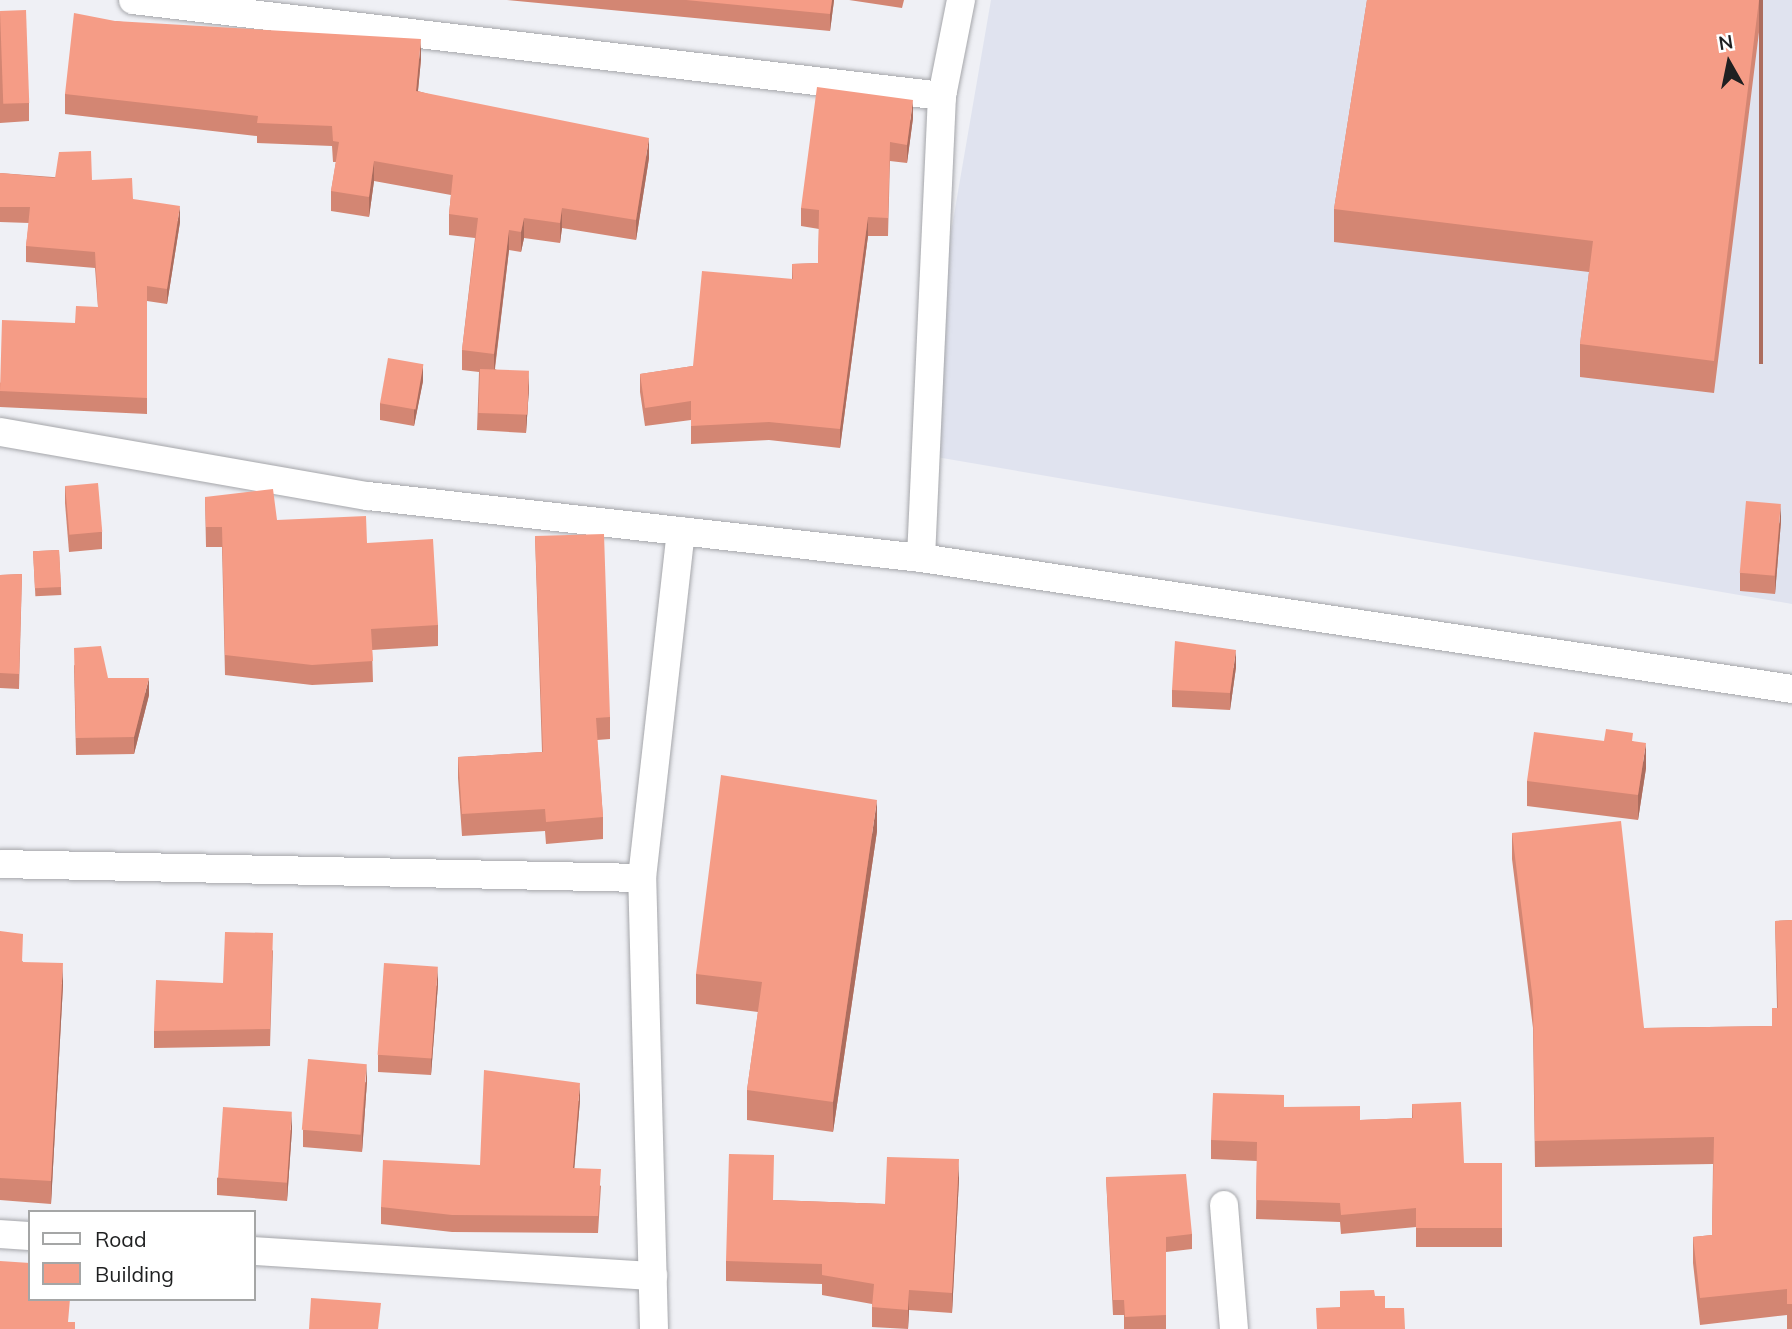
<!DOCTYPE html>
<html>
<head>
<meta charset="utf-8">
<style>
  body { margin:0 }
  #map { position:relative; width:1792px; height:1329px; overflow:hidden; background:#eff0f5; font-family:Mulish,sans-serif }
  div>[style] { position:absolute }
  [style*='--x'] { left:calc(var(--x)*1px); top:calc(var(--y)*1px); width:calc(var(--w)*1px); rotate:calc(var(--a)*1deg) }
  .built>* { inset:0; background:#e0e3ef }
  .roads { filter:drop-shadow(0 0 2px #a5a6aa) drop-shadow(0 0 2px #a5a6aa) }
  .street>* { height:28px; margin:-14px; padding:0 14px; transform-origin:14px; border-radius:14px; background:#fff }
  .wall>* { inset:0; background:#d38673; transform-origin:0 0 }
  .shaded-wall>* { inset:0; background:#ac6d5e; transform-origin:0 0 }
  .building>* { inset:0; background:#f59c86; transform-origin:0 0 }
  span { translate:-50% -50%; white-space:nowrap; text-align:center; line-height:1.15; -webkit-text-stroke:6px #fff; paint-order:stroke }
  .legend { position:absolute; left:28px; top:1210px; width:228px; height:91px; box-sizing:border-box; background:#fff; border:2px solid #a5a6a6; margin:0; padding:9px 12px; list-style:none; font-size:21px; color:#1f2021 }
  .legend li { display:flex; align-items:center; gap:14px; height:35px }
  .legend b { width:35px; border:2px solid #a5a6a6 }
  .north { position:absolute; left:1694px; top:28px; width:70px; height:70px; -webkit-text-stroke:5px #fff; paint-order:stroke; rotate:351deg; font-size:19px; font-weight:700; line-height:28px; text-align:center; color:#1f2021 }
  .north::after { content:''; display:block; margin:auto; width:24px; height:32px; background:#1f2021; clip-path:polygon(50% 0,100% 100%,50% 72%,0 100%) }
</style>
</head>
<body>
<div id="map">
  <div class="built">
    <div style="clip-path:polygon(991px 0,1792px 0,1792px 604px,913px 453px)"></div>
  </div>
  <div class="roads">
    <div class="street">
      <div style="--x:133;--y:0;--w:815;--a:6.77"></div>
      <div style="--x:0;--y:432;--w:374;--a:9.9"></div>
      <div style="--x:368;--y:496;--w:556;--a:6.4"></div>
      <div style="--x:921;--y:558;--w:881;--a:8.55"></div>
      <div style="--x:921;--y:558;--w:462;--a:-87.4"></div>
      <div style="--x:942;--y:96;--w:98;--a:-78.8"></div>
      <div style="--x:0;--y:864;--w:642;--a:1.25"></div>
      <div style="--x:1224;--y:1205;--w:124;--a:85.4"></div>
      <div style="--x:0;--y:1234;--w:30;--a:4"></div>
      <div style="--x:254;--y:1251;--w:400;--a:3.6"></div>
      <div style="--x:654;--y:1329;--w:451;--a:-91.5"></div>
      <div style="--x:642;--y:878;--w:349;--a:-83.6"></div>
    </div>
  </div>
  <div class="wall">
    <div style="clip-path:polygon(507px 0,834px 0,830px 31px)"></div>
    <div style="clip-path:polygon(849px 0,904px 0,902px 8px)"></div>
    <div style="clip-path:polygon(1367px 0,1763px 0,1714px 393px,1580px 377px,1580px 344px,1589px 272px,1334px 242px,1334px 209px)"></div>
    <div style="clip-path:polygon(0 11px,29px 103px,29px 121px,0 123px)"></div>
    <div style="clip-path:polygon(115px 21px,421px 59px,418px 91px,649px 158px,636px 240px,562px 228px,560px 243px,524px 238px,521px 252px,509px 250px,495px 369px,529px 388px,526px 433px,477px 430px,479px 372px,462px 370px,462px 350px,475px 238px,449px 235px,449px 214px,451px 195px,374px 181px,369px 217px,331px 211px,331px 191px,336px 162px,333px 162px,332px 146px,257px 143px,257px 136px,65px 114px,65px 94px)"></div>
    <div style="clip-path:polygon(913px 118px,907px 163px,890px 161px,888px 236px,868px 236px,840px 448px,769px 440px,691px 444px,691px 420px,645px 426px,640px 392px,640px 374px,693px 366px,792px 279px,792px 264px,818px 263px,819px 229px,801px 226px,801px 208px)"></div>
    <div style="clip-path:polygon(0 173px,92px 180px,180px 222px,167px 304px,147px 301px,147px 414px,0 407px,0 383px,75px 323px,98px 307px,95px 268px,26px 262px,26px 246px,29px 223px,0 222px)"></div>
    <div style="clip-path:polygon(423px 381px,414px 426px,380px 420px,380px 403px)"></div>
    <div style="clip-path:polygon(65px 486px,102px 532px,102px 549px,69px 552px,65px 503px)"></div>
    <div style="clip-path:polygon(205px 497px,277px 520px,367px 543px,438px 625px,438px 646px,372px 650px,373px 682px,312px 685px,225px 675px,222px 547px,206px 547px)"></div>
    <div style="clip-path:polygon(1781px 521px,1775px 594px,1740px 591px,1740px 573px)"></div>
    <div style="clip-path:polygon(535px 536px,610px 717px,610px 739px,597px 740px,603px 817px,603px 839px,546px 844px,545px 831px,462px 836px,458px 778px,458px 757px,542px 752px)"></div>
    <div style="left:59px;top:550px;width:45px;height:26px;rotate:87deg"></div>
    <div style="clip-path:polygon(22px 574px,19px 689px,0 688px,0 575px)"></div>
    <div style="clip-path:polygon(74px 665px,149px 695px,134px 754px,76px 755px)"></div>
    <div style="clip-path:polygon(1236px 667px,1230px 710px,1172px 707px,1172px 690px)"></div>
    <div style="clip-path:polygon(1604px 741px,1633px 741px,1646px 768px,1638px 820px,1527px 806px,1527px 781px)"></div>
    <div style="clip-path:polygon(877px 831px,833px 1132px,747px 1120px,747px 1090px,758px 1012px,696px 1004px,696px 974px)"></div>
    <div style="clip-path:polygon(1512px 833px,1644px 1028px,1772px 1026px,1777px 1008px,1775px 921px,1792px 920px,1792px 1329px,1787px 1329px,1787px 1315px,1700px 1325px,1693px 1263px,1693px 1237px,1712px 1235px,1713px 1164px,1535px 1167px,1533px 1028px,1512px 859px)"></div>
    <div style="clip-path:polygon(0 931px,23px 962px,63px 985px,51px 1204px,0 1200px)"></div>
    <div style="clip-path:polygon(273px 950px,270px 1046px,154px 1048px,154px 1031px,223px 983px)"></div>
    <div style="clip-path:polygon(438px 984px,431px 1075px,378px 1072px,378px 1055px)"></div>
    <div style="clip-path:polygon(367px 1081px,362px 1152px,303px 1147px,303px 1130px)"></div>
    <div style="clip-path:polygon(580px 1100px,574px 1168px,601px 1186px,598px 1233px,452px 1232px,381px 1224px,381px 1207px,480px 1165px)"></div>
    <div style="clip-path:polygon(1412px 1104px,1464px 1163px,1502px 1163px,1502px 1247px,1416px 1247px,1416px 1227px,1341px 1234px,1340px 1222px,1256px 1219px,1257px 1161px,1211px 1159px,1211px 1140px,1284px 1107px,1360px 1120px,1412px 1118px)"></div>
    <div style="clip-path:polygon(292px 1129px,287px 1201px,217px 1195px,217px 1178px)"></div>
    <div style="clip-path:polygon(1106px 1177px,1192px 1234px,1192px 1249px,1166px 1252px,1166px 1329px,1124px 1329px,1124px 1315px,1113px 1315px)"></div>
    <div style="clip-path:polygon(959px 1179px,952px 1313px,909px 1310px,908px 1329px,872px 1327px,872px 1304px,822px 1295px,822px 1284px,726px 1281px,726px 1261px,774px 1200px,885px 1204px)"></div>
  </div>
  <div class="shaded-wall">
    <div style="clip-path:polygon(832px 0,834px 0,830px 31px,830px 14px)"></div>
    <div style="left:1759px;top:0;width:4px;height:364px"></div>
    <div style="clip-path:polygon(421px 39px,421px 59px,416px 111px,416px 91px)"></div>
    <div style="clip-path:polygon(913px 100px,913px 118px,907px 163px,907px 145px)"></div>
    <div style="clip-path:polygon(649px 138px,649px 158px,636px 240px,636px 220px)"></div>
    <div style="clip-path:polygon(374px 161px,374px 181px,369px 217px,369px 197px)"></div>
    <div style="clip-path:polygon(180px 206px,180px 222px,167px 304px,167px 289px)"></div>
    <div style="clip-path:polygon(562px 208px,562px 228px,560px 243px,560px 223px)"></div>
    <div style="clip-path:polygon(868px 217px,868px 236px,840px 448px,840px 429px)"></div>
    <div style="clip-path:polygon(524px 218px,524px 238px,521px 252px,521px 232px)"></div>
    <div style="clip-path:polygon(509px 230px,509px 250px,494px 374px,494px 354px)"></div>
    <div style="clip-path:polygon(423px 364px,423px 381px,414px 426px,414px 409px)"></div>
    <div style="clip-path:polygon(529px 371px,529px 388px,526px 433px,526px 416px)"></div>
    <div style="clip-path:polygon(1781px 504px,1781px 521px,1775px 594px,1775px 577px)"></div>
    <div style="clip-path:polygon(1236px 650px,1236px 667px,1230px 710px,1230px 693px)"></div>
    <div style="clip-path:polygon(149px 678px,149px 695px,134px 754px,134px 737px)"></div>
    <div style="clip-path:polygon(1646px 743px,1646px 768px,1638px 820px,1638px 795px)"></div>
    <div style="clip-path:polygon(877px 800px,877px 831px,833px 1132px,833px 1102px)"></div>
    <div style="clip-path:polygon(63px 963px,63px 985px,51px 1204px,51px 1181px)"></div>
    <div style="clip-path:polygon(438px 967px,438px 984px,431px 1075px,431px 1058px)"></div>
    <div style="clip-path:polygon(367px 1064px,367px 1081px,362px 1152px,362px 1135px)"></div>
    <div style="clip-path:polygon(580px 1083px,580px 1100px,573px 1185px,573px 1168px)"></div>
    <div style="clip-path:polygon(292px 1112px,292px 1129px,287px 1201px,287px 1184px)"></div>
    <div style="clip-path:polygon(959px 1159px,959px 1179px,952px 1313px,952px 1293px)"></div>
    <div style="clip-path:polygon(909px 1290px,909px 1310px,908px 1329px,908px 1310px)"></div>
  </div>
  <div class="building">
    <div style="clip-path:polygon(686px 0,832px 0,830px 14px)"></div>
    <div style="clip-path:polygon(1367px 0,1759px 0,1714px 361px,1580px 344px,1593px 241px,1334px 209px)"></div>
    <div style="left:26px;top:10px;width:93px;height:26px;rotate:88deg"></div>
    <div style="clip-path:polygon(74px 13px,115px 21px,421px 39px,416px 91px,649px 138px,636px 220px,562px 208px,560px 223px,524px 218px,521px 232px,509px 230px,494px 354px,462px 350px,478px 218px,449px 214px,453px 175px,374px 161px,369px 197px,331px 191px,339px 142px,333px 141px,332px 126px,257px 123px,258px 116px,65px 94px)"></div>
    <div style="clip-path:polygon(817px 87px,913px 100px,907px 145px,890px 142px,888px 218px,868px 217px,840px 429px,769px 422px,691px 426px,691px 401px,645px 408px,640px 374px,693px 366px,702px 271px,793px 279px,792px 264px,818px 263px,819px 210px,801px 208px)"></div>
    <div style="clip-path:polygon(91px 151px,92px 180px,132px 178px,133px 199px,180px 206px,167px 289px,147px 286px,147px 398px,0 391px,2px 320px,75px 323px,76px 306px,98px 307px,95px 252px,26px 246px,30px 207px,0 207px,0 173px,55px 178px,59px 152px)"></div>
    <div style="left:388px;top:358px;width:36px;height:46px;rotate:10deg"></div>
    <div style="left:480px;top:369px;width:49px;height:44px;rotate:2deg"></div>
    <div style="left:98px;top:483px;width:49px;height:33px;rotate:85deg"></div>
    <div style="clip-path:polygon(273px 489px,277px 520px,366px 516px,367px 543px,433px 539px,438px 625px,371px 629px,373px 661px,312px 665px,225px 655px,222px 527px,206px 527px,205px 497px)"></div>
    <div style="left:1746px;top:501px;width:35px;height:72px;rotate:5deg"></div>
    <div style="clip-path:polygon(604px 534px,610px 717px,596px 718px,603px 817px,546px 822px,545px 809px,462px 814px,458px 757px,543px 752px,535px 536px)"></div>
    <div style="left:59px;top:550px;width:37px;height:26px;rotate:87deg"></div>
    <div style="clip-path:polygon(22px 574px,19px 674px,0 673px,0 575px)"></div>
    <div style="clip-path:polygon(1175px 641px,1236px 650px,1230px 693px,1172px 690px)"></div>
    <div style="clip-path:polygon(101px 646px,108px 678px,149px 678px,134px 737px,76px 738px,74px 648px)"></div>
    <div style="clip-path:polygon(1606px 729px,1633px 733px,1632px 741px,1646px 743px,1638px 795px,1527px 781px,1534px 732px,1604px 741px)"></div>
    <div style="clip-path:polygon(721px 775px,877px 800px,833px 1102px,747px 1090px,762px 982px,696px 974px)"></div>
    <div style="clip-path:polygon(1621px 821px,1644px 1028px,1772px 1026px,1772px 1008px,1778px 1008px,1775px 921px,1792px 920px,1792px 1304px,1787px 1304px,1787px 1289px,1700px 1298px,1693px 1237px,1712px 1235px,1714px 1137px,1535px 1141px,1533px 1001px,1512px 833px)"></div>
    <div style="clip-path:polygon(0 931px,23px 934px,22px 962px,63px 963px,51px 1181px,0 1178px)"></div>
    <div style="clip-path:polygon(225px 932px,273px 933px,270px 1029px,154px 1031px,156px 980px,223px 983px)"></div>
    <div style="left:384px;top:963px;width:54px;height:92px;rotate:4deg"></div>
    <div style="left:308px;top:1059px;width:59px;height:71px;rotate:5deg"></div>
    <div style="clip-path:polygon(484px 1070px,580px 1083px,573px 1168px,601px 1169px,598px 1216px,452px 1215px,381px 1207px,383px 1160px,480px 1165px)"></div>
    <div style="clip-path:polygon(1213px 1093px,1284px 1095px,1284px 1107px,1360px 1106px,1360px 1120px,1413px 1118px,1412px 1104px,1461px 1102px,1464px 1163px,1502px 1163px,1502px 1228px,1416px 1228px,1416px 1208px,1341px 1215px,1340px 1203px,1256px 1200px,1257px 1142px,1211px 1140px)"></div>
    <div style="left:223px;top:1107px;width:69px;height:71px;rotate:4deg"></div>
    <div style="clip-path:polygon(729px 1154px,774px 1155px,773px 1200px,885px 1204px,887px 1157px,959px 1159px,952px 1293px,909px 1290px,908px 1310px,872px 1307px,874px 1284px,822px 1275px,822px 1264px,726px 1261px)"></div>
    <div style="clip-path:polygon(1186px 1174px,1192px 1234px,1166px 1237px,1166px 1315px,1125px 1317px,1124px 1300px,1113px 1300px,1106px 1177px)"></div>
    <div style="clip-path:polygon(0 1261px,30px 1263px,30px 1299px,70px 1299px,68px 1322px,75px 1322px,75px 1329px,0 1329px)"></div>
    <div style="clip-path:polygon(1374px 1290px,1375px 1296px,1385px 1296px,1385px 1308px,1404px 1308px,1405px 1329px,1317px 1329px,1316px 1308px,1340px 1307px,1340px 1291px)"></div>
    <div style="clip-path:polygon(311px 1298px,381px 1303px,378px 1329px,309px 1329px)"></div>
  </div>
  <ul class="legend">
  <li><b style="height:9px;background:#fff"></b>Road</li>
  <li><b style="height:19px;background:#f59c86"></b>Building</li>
  </ul>
  <div class="north">N</div>
</div>
</body>
</html>
